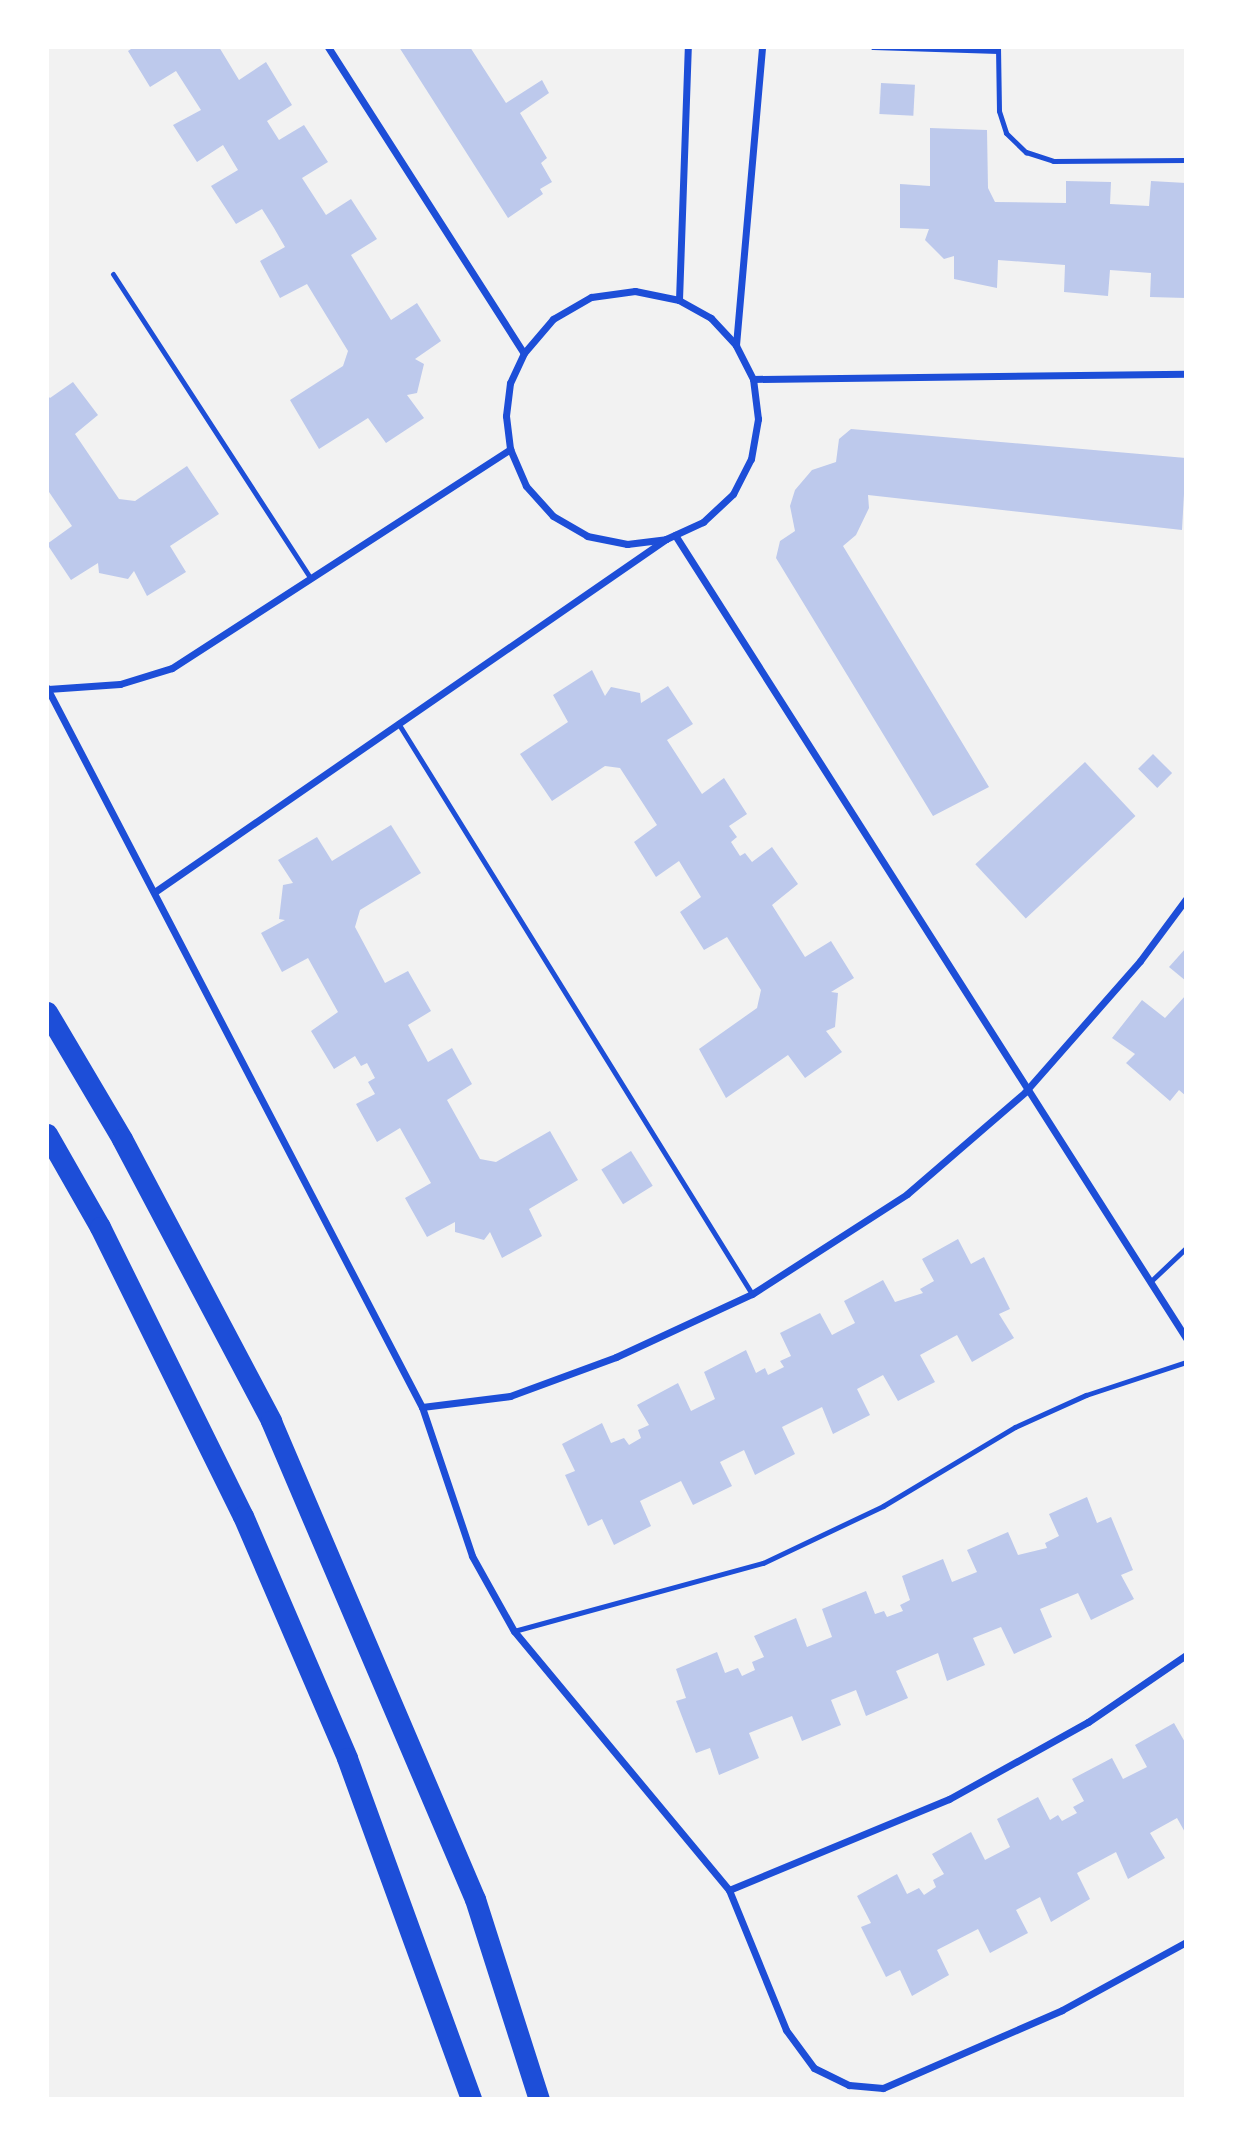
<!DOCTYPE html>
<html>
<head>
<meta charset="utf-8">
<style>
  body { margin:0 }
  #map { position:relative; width:1233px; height:2146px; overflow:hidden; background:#f2f2f2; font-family:"PT Sans Narrow",sans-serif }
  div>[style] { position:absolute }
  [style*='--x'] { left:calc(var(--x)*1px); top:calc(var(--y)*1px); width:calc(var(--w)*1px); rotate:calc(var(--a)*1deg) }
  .building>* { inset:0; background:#bdc9ec; transform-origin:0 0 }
  .service>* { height:5px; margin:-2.5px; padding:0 2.5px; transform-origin:2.5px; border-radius:2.5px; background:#1d4ed8 }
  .minor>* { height:7px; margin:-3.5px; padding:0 3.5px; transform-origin:3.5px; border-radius:3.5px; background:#1d4ed8 }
  .motorway>* { height:21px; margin:-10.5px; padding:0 10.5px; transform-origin:10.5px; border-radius:10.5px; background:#1d4ed8 }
  span { translate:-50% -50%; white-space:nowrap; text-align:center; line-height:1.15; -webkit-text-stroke:6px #fff; paint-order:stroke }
  .frame { position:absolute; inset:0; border:49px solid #fff; pointer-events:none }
</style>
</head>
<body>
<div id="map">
  <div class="building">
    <div style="clip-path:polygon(134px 47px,219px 47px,239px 80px,266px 62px,292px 105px,267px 121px,279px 140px,304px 125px,328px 162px,302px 178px,326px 215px,351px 199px,377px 239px,351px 255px,391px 320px,417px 303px,441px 341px,415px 359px,424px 364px,417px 393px,407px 395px,424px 418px,386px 443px,368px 418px,319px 449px,290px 400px,343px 366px,348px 351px,307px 284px,280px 298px,260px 261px,285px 247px,274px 228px,262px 209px,236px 224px,211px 186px,238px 170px,223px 145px,197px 162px,173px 125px,201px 110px,176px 71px,150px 87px,128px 51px)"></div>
    <div style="clip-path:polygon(399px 47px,470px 47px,506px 103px,542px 80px,549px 93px,520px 113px,547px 158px,541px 163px,552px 182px,540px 189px,543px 194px,508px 218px)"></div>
    <div style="left:881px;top:83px;width:34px;height:31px;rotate:3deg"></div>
    <div style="clip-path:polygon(930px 128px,987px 130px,988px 188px,995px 202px,1066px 203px,1066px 181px,1111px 182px,1110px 204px,1149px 206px,1151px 181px,1186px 183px,1186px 298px,1150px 297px,1151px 273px,1110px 270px,1108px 296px,1064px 292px,1065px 265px,998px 260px,997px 288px,954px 279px,954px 256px,944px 259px,925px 240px,929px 229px,900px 228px,900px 184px,930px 186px)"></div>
    <div style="clip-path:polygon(73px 382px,98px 415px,75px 434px,119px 499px,135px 501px,187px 466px,219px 514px,170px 546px,186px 572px,147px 596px,134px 571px,128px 579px,99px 573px,98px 563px,71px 580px,47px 544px,72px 526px,47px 489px,47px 395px,50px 398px)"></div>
    <div style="clip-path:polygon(851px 429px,1186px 458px,1182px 530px,868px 495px,869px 508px,856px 535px,843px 546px,989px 787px,933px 816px,776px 558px,780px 541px,795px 531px,790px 506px,795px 490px,812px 470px,836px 462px,839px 439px)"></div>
    <div style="clip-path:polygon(592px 670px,605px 696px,611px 687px,640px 693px,641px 703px,668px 686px,693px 724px,667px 740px,702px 794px,724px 778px,747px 814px,729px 826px,737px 837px,731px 842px,740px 856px,745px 853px,752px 862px,772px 847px,798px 884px,772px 905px,805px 957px,831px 941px,854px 978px,831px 992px,838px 993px,835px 1027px,826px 1031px,842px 1052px,805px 1078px,788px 1055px,726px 1098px,699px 1049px,757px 1008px,761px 990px,727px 937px,704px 950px,680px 912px,701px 897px,679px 861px,656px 877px,634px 842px,657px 825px,620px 768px,605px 766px,552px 801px,520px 754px,568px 722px,553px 695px)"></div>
    <div style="left:1153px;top:754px;width:27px;height:21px;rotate:45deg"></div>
    <div style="left:1085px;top:762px;width:74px;height:150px;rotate:47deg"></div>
    <div style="clip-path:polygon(391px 825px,421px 873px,360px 910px,355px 927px,385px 983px,408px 971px,431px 1011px,408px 1025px,428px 1062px,452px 1048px,472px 1084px,447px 1100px,480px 1159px,496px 1162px,550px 1131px,578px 1180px,529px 1209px,542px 1236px,502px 1258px,490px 1232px,484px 1240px,455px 1232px,455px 1222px,427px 1237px,405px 1198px,431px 1183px,400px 1128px,377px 1142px,356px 1104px,375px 1094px,368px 1082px,375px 1078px,367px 1063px,361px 1066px,355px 1056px,334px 1069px,311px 1031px,338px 1012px,308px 958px,282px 972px,261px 933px,285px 920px,279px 919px,283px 885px,293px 883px,278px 860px,317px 837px,332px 861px)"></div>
    <div style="clip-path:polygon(1186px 948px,1186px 981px,1169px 967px)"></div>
    <div style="clip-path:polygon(1186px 995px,1186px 1096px,1179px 1090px,1170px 1101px,1126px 1063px,1135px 1054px,1112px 1038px,1142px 1000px,1165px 1018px)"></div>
    <div style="left:631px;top:1151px;width:41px;height:35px;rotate:58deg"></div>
    <div style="clip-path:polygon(958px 1239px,971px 1264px,984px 1257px,1010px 1309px,999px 1314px,1014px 1338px,972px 1362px,957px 1335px,920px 1355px,935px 1382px,898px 1401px,883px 1375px,857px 1389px,870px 1415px,833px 1434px,822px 1407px,782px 1427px,795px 1454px,755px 1475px,744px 1450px,720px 1462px,732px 1486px,693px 1505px,681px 1481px,640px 1501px,651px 1526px,614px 1545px,602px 1519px,588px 1526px,565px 1475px,575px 1471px,562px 1444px,602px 1423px,611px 1443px,624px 1438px,629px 1445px,641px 1438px,638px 1430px,649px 1425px,637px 1405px,678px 1383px,691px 1411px,715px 1399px,704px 1372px,746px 1350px,756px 1373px,765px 1368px,768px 1375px,784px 1367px,780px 1361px,791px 1356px,780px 1333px,820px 1313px,832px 1335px,855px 1323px,844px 1301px,883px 1280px,895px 1302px,923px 1293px,920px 1289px,934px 1281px,922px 1259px)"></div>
    <div style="clip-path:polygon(1087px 1497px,1097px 1523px,1111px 1517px,1133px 1570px,1121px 1575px,1134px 1599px,1091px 1620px,1078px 1593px,1040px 1609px,1052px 1637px,1014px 1654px,1001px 1627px,973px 1638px,985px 1665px,947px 1681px,938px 1653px,896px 1671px,908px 1698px,866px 1716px,856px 1690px,831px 1700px,841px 1725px,802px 1741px,792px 1716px,749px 1733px,759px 1758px,719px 1775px,710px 1748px,696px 1753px,676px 1701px,686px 1698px,676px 1669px,717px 1652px,725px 1673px,738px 1668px,742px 1676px,755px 1670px,752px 1662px,764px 1657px,754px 1636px,796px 1618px,807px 1647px,832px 1637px,822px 1609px,866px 1591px,875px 1614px,884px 1611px,887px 1617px,903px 1611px,900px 1605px,910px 1600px,902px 1576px,943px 1559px,952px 1582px,977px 1572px,967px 1550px,1008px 1532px,1018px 1555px,1047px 1548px,1045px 1543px,1059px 1536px,1049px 1514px)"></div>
    <div style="clip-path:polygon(1174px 1723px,1186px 1744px,1186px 1834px,1177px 1818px,1150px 1833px,1165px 1858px,1128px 1879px,1116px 1852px,1077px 1873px,1090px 1899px,1051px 1922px,1040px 1897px,1016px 1910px,1028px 1933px,990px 1953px,978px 1929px,937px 1950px,949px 1975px,912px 1996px,900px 1970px,886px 1977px,861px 1927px,871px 1923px,857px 1896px,897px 1874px,907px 1894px,919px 1888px,924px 1895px,936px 1887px,933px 1880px,944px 1874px,932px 1854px,971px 1832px,985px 1860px,1010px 1847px,997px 1819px,1038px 1797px,1050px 1820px,1058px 1815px,1062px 1821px,1077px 1813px,1073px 1807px,1084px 1801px,1072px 1779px,1112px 1758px,1123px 1779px,1147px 1767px,1135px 1745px)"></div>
  </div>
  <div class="service">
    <div style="--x:873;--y:47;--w:125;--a:1.8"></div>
    <div style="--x:998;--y:47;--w:64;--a:89.1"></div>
    <div style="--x:999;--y:111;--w:23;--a:72"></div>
    <div style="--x:1006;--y:133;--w:28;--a:44"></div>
    <div style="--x:1026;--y:152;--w:28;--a:18"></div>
    <div style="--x:1053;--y:161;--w:133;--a:-0.4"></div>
    <div style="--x:113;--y:274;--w:361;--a:57"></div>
    <div style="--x:398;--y:723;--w:672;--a:58.2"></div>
    <div style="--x:1150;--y:1282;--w:50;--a:-43.4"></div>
    <div style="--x:514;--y:1631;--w:258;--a:-15.3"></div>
    <div style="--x:763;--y:1563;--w:133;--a:-25.4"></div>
    <div style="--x:883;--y:1506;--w:154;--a:-30.9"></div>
    <div style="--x:1015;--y:1427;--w:78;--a:-24.3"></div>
    <div style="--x:1086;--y:1395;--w:105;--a:-18.3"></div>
  </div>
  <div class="minor">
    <div style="--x:328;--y:47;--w:363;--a:57.4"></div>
    <div style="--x:679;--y:300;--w:253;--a:-88"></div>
    <div style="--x:736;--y:345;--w:299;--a:-85"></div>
    <div style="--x:753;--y:379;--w:433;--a:-0.7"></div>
    <div style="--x:675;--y:535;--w:952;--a:57.53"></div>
    <div style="--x:47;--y:688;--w:811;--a:62.46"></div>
    <div style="--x:422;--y:1407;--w:157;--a:71.4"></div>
    <div style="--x:472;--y:1556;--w:86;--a:60.8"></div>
    <div style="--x:514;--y:1631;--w:337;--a:50.3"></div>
    <div style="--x:729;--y:1890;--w:151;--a:67.8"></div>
    <div style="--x:786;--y:2030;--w:47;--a:53.6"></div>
    <div style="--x:814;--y:2068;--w:39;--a:26"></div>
    <div style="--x:849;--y:2085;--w:34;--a:5"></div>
    <div style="--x:883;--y:2088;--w:195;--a:-23.5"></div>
    <div style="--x:1062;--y:2010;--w:141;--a:-28.7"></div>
    <div style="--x:48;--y:689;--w:72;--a:-4"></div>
    <div style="--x:120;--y:684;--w:54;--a:-17.1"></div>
    <div style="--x:172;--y:668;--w:403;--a:-32.9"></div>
    <div style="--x:156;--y:891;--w:620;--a:-34.61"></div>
    <div style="--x:666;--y:539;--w:41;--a:-24.7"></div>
    <div style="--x:703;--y:522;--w:41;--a:-43"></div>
    <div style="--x:733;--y:494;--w:39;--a:-63"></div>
    <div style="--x:751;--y:459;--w:41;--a:-80.1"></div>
    <div style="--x:758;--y:419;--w:40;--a:-97.1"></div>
    <div style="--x:753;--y:379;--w:38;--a:-117"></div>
    <div style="--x:736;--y:345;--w:37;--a:-133"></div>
    <div style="--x:711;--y:318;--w:37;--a:-151"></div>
    <div style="--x:679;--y:300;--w:45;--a:-168.4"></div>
    <div style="--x:635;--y:291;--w:44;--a:172.2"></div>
    <div style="--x:591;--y:297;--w:44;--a:149.9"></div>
    <div style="--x:553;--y:319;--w:45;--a:130.5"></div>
    <div style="--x:524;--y:353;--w:33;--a:115"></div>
    <div style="--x:510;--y:383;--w:33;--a:97"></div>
    <div style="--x:506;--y:416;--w:33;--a:83"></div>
    <div style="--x:510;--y:449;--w:40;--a:66.6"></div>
    <div style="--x:526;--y:486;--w:40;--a:48"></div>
    <div style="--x:553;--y:516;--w:39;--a:30"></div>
    <div style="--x:587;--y:536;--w:41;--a:11.3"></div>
    <div style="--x:627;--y:544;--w:39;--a:-7"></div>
    <div style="--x:422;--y:1407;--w:89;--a:-7.1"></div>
    <div style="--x:510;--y:1396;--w:113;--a:-20.2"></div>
    <div style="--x:616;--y:1357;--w:150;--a:-24.9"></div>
    <div style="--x:752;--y:1294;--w:184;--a:-32.8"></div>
    <div style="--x:907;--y:1194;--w:156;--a:-40.8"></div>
    <div style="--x:1025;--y:1092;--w:174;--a:-48.7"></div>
    <div style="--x:1140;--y:961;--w:77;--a:-53.4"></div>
    <div style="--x:729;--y:1890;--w:238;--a:-22.5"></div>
    <div style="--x:949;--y:1799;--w:159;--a:-29"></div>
    <div style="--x:1088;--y:1722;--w:119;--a:-34.4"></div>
  </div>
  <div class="motorway">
    <div style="--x:47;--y:1012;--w:147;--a:59.4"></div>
    <div style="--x:122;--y:1139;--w:319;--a:62.1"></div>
    <div style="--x:271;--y:1421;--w:520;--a:66.89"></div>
    <div style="--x:475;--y:1899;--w:210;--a:72.3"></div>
    <div style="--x:47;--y:1134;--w:107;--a:60.3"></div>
    <div style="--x:100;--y:1227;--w:322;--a:63.7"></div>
    <div style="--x:243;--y:1516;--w:263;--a:66.7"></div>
    <div style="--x:347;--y:1758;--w:363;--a:70"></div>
  </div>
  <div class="frame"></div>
</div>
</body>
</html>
